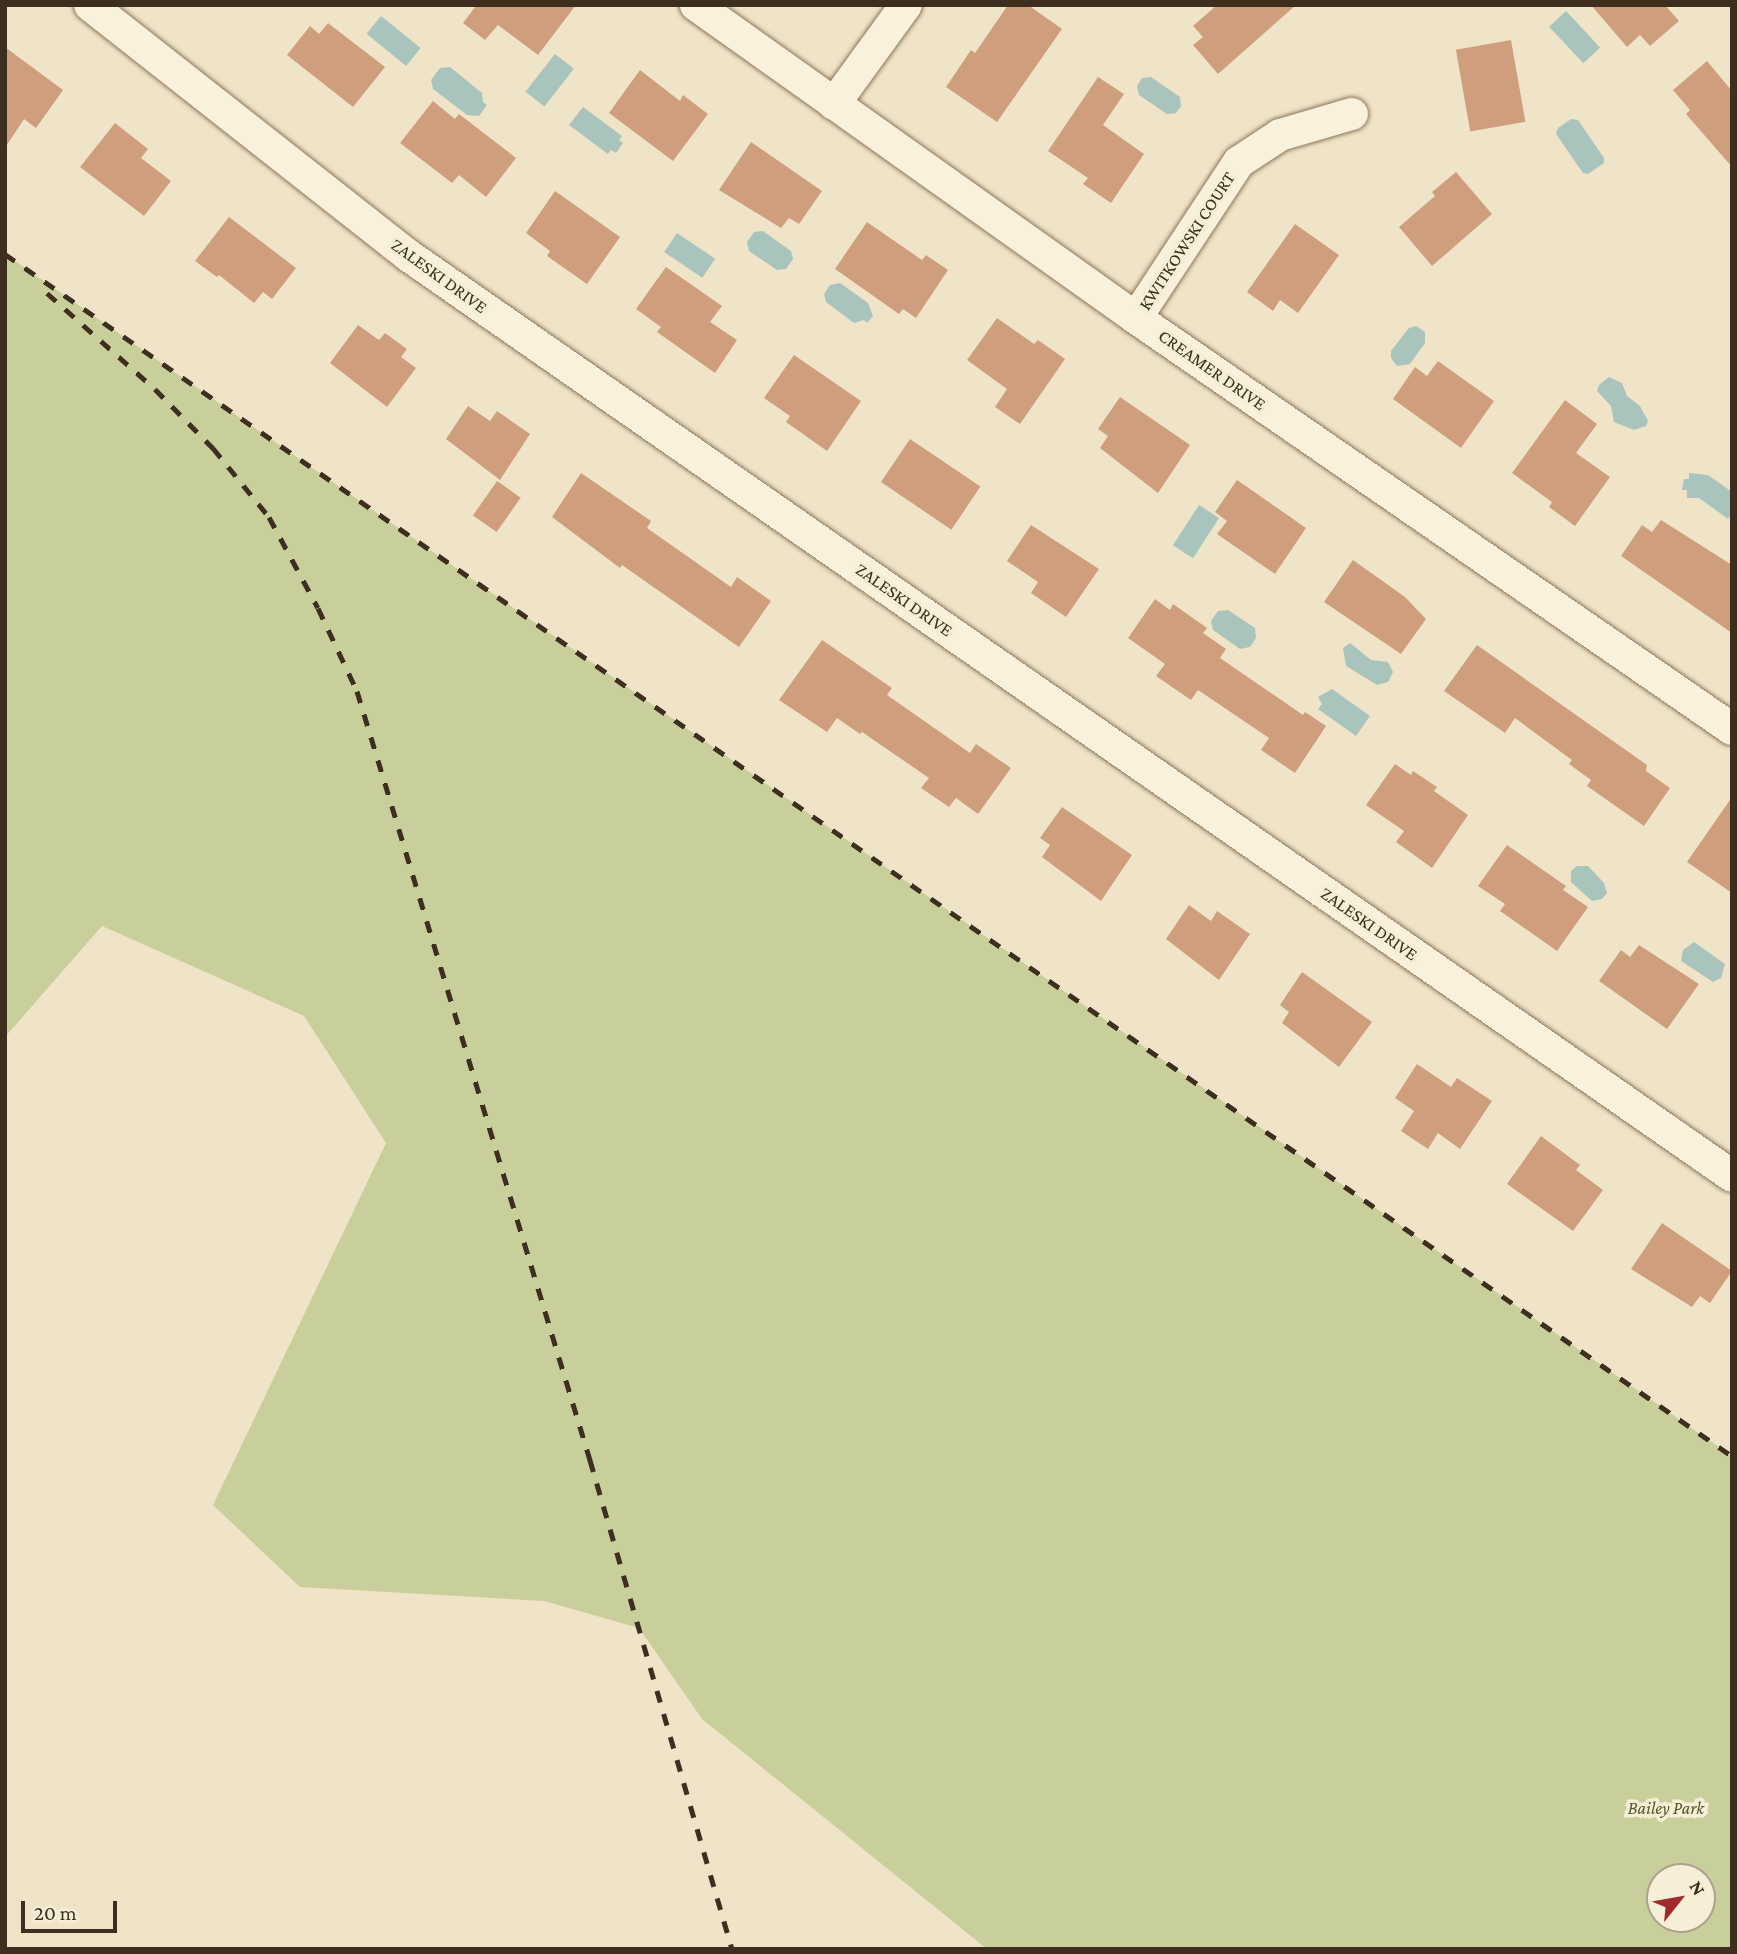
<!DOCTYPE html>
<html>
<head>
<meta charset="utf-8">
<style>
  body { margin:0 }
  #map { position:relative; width:1737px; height:1954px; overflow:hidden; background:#f0e4c8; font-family:"Crimson Pro",serif }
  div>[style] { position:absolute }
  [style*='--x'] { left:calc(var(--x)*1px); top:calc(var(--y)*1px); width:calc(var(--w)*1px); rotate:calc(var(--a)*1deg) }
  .green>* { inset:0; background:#c9cf9b }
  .water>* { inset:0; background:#a9c4bc; transform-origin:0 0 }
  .building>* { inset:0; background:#cf9f7d; transform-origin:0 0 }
  .roads { filter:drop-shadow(0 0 2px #8d765c) drop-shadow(0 0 2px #8d765c) }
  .street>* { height:32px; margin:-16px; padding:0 16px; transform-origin:16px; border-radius:16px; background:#faf1dc }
  .rail>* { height:5px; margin-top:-2.5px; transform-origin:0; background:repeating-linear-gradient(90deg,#3d2e20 0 12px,transparent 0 24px) }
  span { translate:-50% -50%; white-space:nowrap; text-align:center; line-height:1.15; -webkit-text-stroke:7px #f7eed8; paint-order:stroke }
  .street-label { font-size:18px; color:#3d2e20 }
  .park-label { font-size:18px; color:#4d5a26; font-style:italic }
  .frame { position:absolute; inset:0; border:7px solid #3d2e20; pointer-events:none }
  .north { position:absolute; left:1646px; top:1863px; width:70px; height:70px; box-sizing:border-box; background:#f7eed8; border:2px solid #ada18e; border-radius:50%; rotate:59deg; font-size:19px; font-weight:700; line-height:28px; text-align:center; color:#3d2e20 }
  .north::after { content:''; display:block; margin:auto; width:24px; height:32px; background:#9e2a2b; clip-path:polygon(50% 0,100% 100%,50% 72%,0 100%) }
  .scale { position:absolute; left:21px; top:1901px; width:96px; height:32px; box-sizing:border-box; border:4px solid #3d2e20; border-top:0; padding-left:9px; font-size:21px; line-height:24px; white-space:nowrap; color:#3d2e20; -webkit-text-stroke:5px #f7eed8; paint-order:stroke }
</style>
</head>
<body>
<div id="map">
  <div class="green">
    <div style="clip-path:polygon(evenodd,5px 254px,1732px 1456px,1732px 1949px,987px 1949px,702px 1719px,639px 1628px,544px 1601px,300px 1587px,213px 1505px,386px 1143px,304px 1016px,102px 926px,5px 1037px,5px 254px,1660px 1877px,1702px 1877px,1702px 1919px,1660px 1919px,1660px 1877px)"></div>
  </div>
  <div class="water">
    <div style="left:1566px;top:11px;width:50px;height:23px;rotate:47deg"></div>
    <div style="left:381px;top:16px;width:51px;height:23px;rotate:39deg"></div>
    <div style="left:555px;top:54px;width:24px;height:48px;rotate:38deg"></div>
    <div style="clip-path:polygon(450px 67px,482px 93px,483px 102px,487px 105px,479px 116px,467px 115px,433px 89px,431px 80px,440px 68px)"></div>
    <div style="clip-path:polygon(1151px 77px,1180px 97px,1181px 106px,1176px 113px,1167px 114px,1139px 95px,1137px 86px,1142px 78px)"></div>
    <div style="clip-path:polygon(583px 107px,622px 136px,619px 140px,623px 143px,616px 153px,611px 150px,608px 154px,569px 125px)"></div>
    <div style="clip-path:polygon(1571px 119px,1578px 120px,1604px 158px,1604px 163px,1588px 174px,1583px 173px,1556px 134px,1558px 128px)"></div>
    <div style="clip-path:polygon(763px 231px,791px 251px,793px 259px,786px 269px,777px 270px,749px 251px,747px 242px,754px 232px)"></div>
    <div style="left:677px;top:233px;width:46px;height:23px;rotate:34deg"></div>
    <div style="clip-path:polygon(840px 283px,868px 303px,873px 316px,867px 323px,864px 320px,854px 323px,826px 302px,824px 294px,830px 285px)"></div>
    <div style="clip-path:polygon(1416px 326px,1425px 332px,1425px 343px,1410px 364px,1397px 366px,1391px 358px,1391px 351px,1409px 328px)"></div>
    <div style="clip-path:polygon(1609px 377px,1622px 383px,1627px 396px,1640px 406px,1648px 421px,1646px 426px,1634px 430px,1614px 422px,1611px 406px,1597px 391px,1599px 385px)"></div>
    <div style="clip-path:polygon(1689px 473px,1708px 475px,1732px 492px,1732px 513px,1728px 519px,1699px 498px,1687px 498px,1687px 490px,1682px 490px,1684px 479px,1689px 479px)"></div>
    <div style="left:1199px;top:505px;width:24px;height:48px;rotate:33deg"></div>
    <div style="clip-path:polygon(1228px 610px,1255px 628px,1256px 638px,1250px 647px,1240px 649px,1213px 630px,1211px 621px,1218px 611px)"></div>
    <div style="clip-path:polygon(1350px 643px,1371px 660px,1388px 662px,1393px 672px,1388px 682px,1377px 685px,1346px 666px,1343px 648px)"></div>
    <div style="clip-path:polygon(1332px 689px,1370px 716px,1356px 736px,1318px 709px,1322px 704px,1318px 697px)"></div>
    <div style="clip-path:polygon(1577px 866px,1588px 866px,1604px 883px,1607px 893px,1602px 899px,1592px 901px,1571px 882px,1571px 871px)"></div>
    <div style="clip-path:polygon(1694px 942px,1725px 964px,1721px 978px,1713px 982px,1681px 961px,1683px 950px)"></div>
  </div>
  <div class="building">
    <div style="clip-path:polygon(472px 5px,576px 5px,538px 55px,498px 25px,485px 40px,463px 23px,475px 7px)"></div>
    <div style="clip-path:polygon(1008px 5px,1028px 5px,1062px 29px,997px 122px,946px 87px,971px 50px,975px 53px)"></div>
    <div style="clip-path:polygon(1217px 5px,1296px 5px,1218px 74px,1193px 45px,1203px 37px,1193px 26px)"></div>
    <div style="clip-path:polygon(1591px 5px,1665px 5px,1679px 21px,1650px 46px,1640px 35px,1627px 47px)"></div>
    <div style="clip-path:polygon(328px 23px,385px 67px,353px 107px,287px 55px,310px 26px,319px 34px)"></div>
    <div style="left:1511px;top:40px;width:83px;height:56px;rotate:80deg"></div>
    <div style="clip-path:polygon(5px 47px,63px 90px,36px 128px,24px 119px,5px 148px)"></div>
    <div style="clip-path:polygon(1707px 61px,1732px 91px,1732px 167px,1686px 114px,1690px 110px,1673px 90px)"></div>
    <div style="clip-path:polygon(640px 70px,680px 101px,683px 95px,708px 114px,673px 161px,609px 113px)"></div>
    <div style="clip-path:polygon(1098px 77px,1124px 94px,1103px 125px,1144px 154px,1111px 203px,1083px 184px,1088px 178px,1048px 151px)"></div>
    <div style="clip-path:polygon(433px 101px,455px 119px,459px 114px,516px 158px,486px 197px,459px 175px,452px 183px,400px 143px)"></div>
    <div style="clip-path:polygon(115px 123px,148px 149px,141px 158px,171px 181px,144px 216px,80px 167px)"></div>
    <div style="clip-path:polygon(751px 142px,822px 191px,799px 224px,789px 218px,781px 228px,719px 190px)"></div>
    <div style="clip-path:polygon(1456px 172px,1492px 214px,1432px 266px,1399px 227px,1435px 196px,1432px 192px)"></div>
    <div style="clip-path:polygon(555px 191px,620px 237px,587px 284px,547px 256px,550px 251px,526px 233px)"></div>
    <div style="clip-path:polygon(229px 217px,296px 268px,272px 299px,263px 292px,254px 303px,219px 275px,217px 277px,195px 261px)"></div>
    <div style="clip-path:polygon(867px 222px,922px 260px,926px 255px,948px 270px,916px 318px,903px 309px,899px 314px,835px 269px)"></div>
    <div style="clip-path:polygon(1295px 224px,1339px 255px,1298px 313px,1280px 300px,1273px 311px,1247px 292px)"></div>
    <div style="clip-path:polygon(666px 267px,722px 306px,710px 322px,737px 340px,715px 373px,657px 332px,661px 327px,636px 309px)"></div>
    <div style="clip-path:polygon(997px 318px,1034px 344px,1038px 340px,1065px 359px,1020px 424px,995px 407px,1007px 389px,967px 360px)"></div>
    <div style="clip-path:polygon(358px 325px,379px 340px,385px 333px,407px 349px,401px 357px,416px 368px,387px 407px,330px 363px)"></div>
    <div style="clip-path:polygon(794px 355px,861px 401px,827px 451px,786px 422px,790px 416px,764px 398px)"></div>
    <div style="clip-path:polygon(1438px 361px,1494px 401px,1461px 448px,1393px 399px,1415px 367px,1427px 376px)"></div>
    <div style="clip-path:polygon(1120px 397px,1190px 445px,1158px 493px,1100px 448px,1108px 436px,1098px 429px)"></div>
    <div style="clip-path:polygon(1565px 400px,1597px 424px,1576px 453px,1610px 477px,1575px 526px,1549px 507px,1552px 502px,1512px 473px)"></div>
    <div style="clip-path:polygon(468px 406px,490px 421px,497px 411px,530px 434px,500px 480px,446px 439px)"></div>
    <div style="left:910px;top:439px;width:85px;height:52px;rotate:34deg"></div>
    <div style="clip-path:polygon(581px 473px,651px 521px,647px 528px,731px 587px,737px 577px,771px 601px,739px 647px,622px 565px,620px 568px,552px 517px)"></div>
    <div style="clip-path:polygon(1237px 480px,1306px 528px,1275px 574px,1217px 534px,1227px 521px,1215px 512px)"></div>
    <div style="left:497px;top:481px;width:29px;height:42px;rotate:35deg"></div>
    <div style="clip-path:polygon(1661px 520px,1732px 565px,1732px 633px,1621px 556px,1642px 525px,1652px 532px)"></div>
    <div style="clip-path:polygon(1031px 525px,1099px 569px,1066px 617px,1031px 593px,1038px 582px,1007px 561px)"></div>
    <div style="clip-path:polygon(1353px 560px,1405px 597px,1426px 619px,1401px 654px,1324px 602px)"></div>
    <div style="clip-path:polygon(1155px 599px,1170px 610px,1173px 604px,1207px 628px,1203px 633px,1226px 649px,1220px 658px,1303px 715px,1305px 712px,1326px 726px,1295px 773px,1261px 750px,1269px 738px,1198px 690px,1191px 700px,1156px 676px,1165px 664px,1128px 638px)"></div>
    <div style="clip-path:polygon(822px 640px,892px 688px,887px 695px,970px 753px,976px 744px,1011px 768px,978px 814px,956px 798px,949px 807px,921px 788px,929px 778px,862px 732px,860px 734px,837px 718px,827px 732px,779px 700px)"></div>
    <div style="clip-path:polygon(1477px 645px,1647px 765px,1646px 771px,1670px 788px,1644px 826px,1587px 786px,1591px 780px,1569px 764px,1572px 760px,1515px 718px,1505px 733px,1444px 691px)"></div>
    <div style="clip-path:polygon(1395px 764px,1411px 775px,1413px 771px,1437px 787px,1434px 791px,1468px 815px,1432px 868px,1396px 842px,1404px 831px,1366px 805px)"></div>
    <div style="clip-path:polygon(1732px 797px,1732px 893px,1687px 862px)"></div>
    <div style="clip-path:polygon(1062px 807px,1132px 855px,1101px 901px,1042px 857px,1050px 845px,1040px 838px)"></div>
    <div style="clip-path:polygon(1507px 845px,1566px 886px,1563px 890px,1588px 907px,1557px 951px,1500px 911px,1505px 904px,1478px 886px)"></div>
    <div style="clip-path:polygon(1189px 905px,1211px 921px,1217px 911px,1250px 934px,1219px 980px,1166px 939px)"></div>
    <div style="clip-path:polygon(1639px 945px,1699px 984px,1667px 1029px,1599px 981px,1621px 950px,1630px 957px)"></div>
    <div style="clip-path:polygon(1302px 972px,1372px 1022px,1339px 1067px,1282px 1023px,1289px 1012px,1280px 1005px)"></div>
    <div style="clip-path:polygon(1417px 1064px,1451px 1087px,1457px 1078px,1492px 1101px,1460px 1149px,1438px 1133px,1428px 1149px,1401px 1131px,1414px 1111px,1395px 1098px)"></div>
    <div style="clip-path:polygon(1541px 1136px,1580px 1165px,1576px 1170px,1603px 1190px,1573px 1231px,1507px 1184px)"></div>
    <div style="clip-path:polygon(1662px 1223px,1732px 1271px,1710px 1303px,1700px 1296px,1692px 1307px,1631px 1269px)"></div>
  </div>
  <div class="roads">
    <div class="street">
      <div style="--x:90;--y:5;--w:406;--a:38.2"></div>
      <div style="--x:409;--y:256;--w:1611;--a:34.81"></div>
      <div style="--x:696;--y:5;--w:540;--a:35.43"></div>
      <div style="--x:1136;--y:318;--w:724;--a:34.59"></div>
      <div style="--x:834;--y:104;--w:122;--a:-54"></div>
      <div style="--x:1136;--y:318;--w:187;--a:-56.6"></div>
      <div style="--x:1239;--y:162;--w:49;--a:-33.4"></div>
      <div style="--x:1280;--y:135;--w:75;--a:-16.3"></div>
    </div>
  </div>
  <div class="rail">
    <div style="--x:5;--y:254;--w:2104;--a:34.84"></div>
    <div style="--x:47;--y:293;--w:144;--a:41.6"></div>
    <div style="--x:155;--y:389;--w:83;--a:45.5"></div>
    <div style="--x:213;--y:448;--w:89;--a:50.9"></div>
    <div style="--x:269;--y:517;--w:103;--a:61.7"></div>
    <div style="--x:318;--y:608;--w:92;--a:64.8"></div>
    <div style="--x:357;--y:691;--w:804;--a:73.14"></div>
    <div style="--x:590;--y:1460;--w:509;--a:73.81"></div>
  </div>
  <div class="street-label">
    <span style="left:1187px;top:241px;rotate:-57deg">KWITKOWSKI COURT</span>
    <span style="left:439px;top:276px;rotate:36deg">ZALESKI DRIVE</span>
    <span style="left:1212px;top:370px;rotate:35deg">CREAMER DRIVE</span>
    <span style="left:904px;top:600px;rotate:35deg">ZALESKI DRIVE</span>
    <span style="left:1369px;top:924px;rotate:35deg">ZALESKI DRIVE</span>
  </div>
  <div class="park-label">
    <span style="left:1666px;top:1808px">Bailey Park</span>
  </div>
  <div class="frame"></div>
  <div class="north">N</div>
  <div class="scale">20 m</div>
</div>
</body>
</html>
